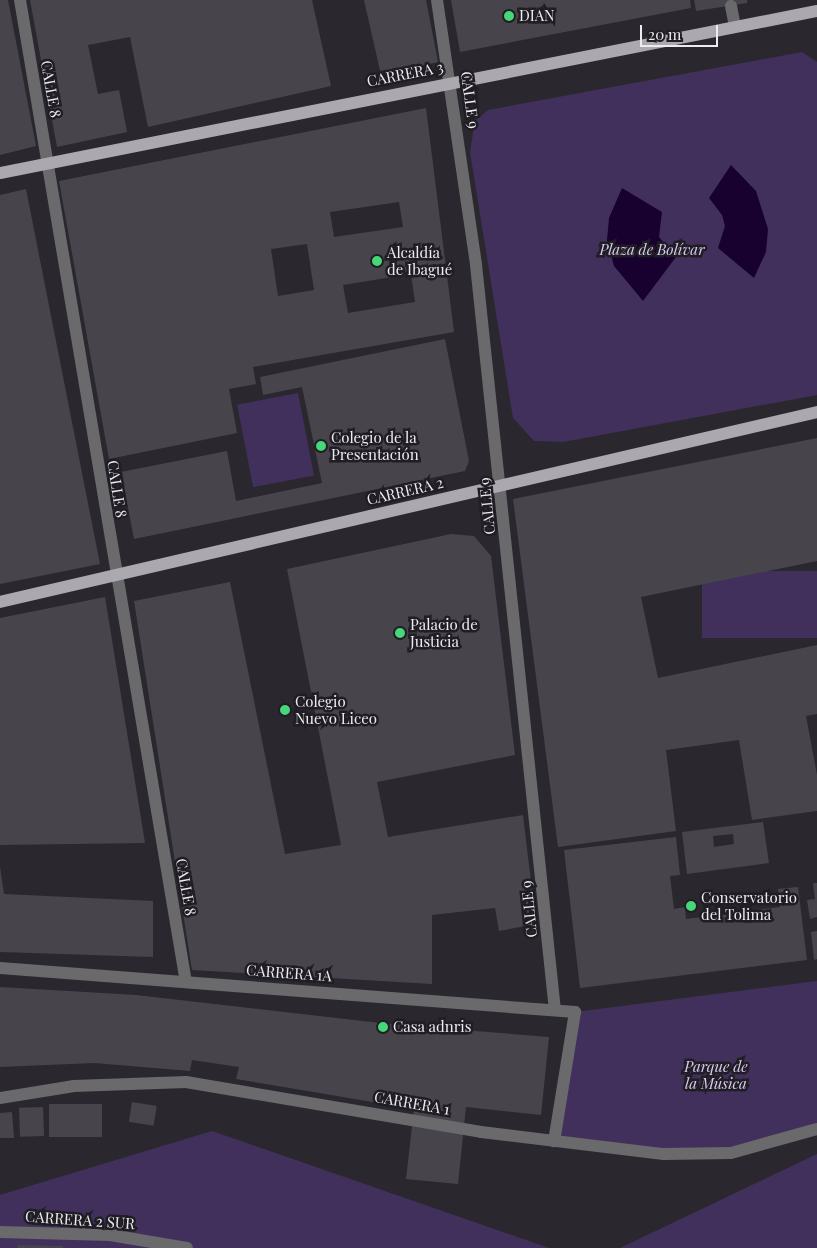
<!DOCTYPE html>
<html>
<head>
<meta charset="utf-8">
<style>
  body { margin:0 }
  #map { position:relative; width:817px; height:1248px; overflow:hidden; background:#2a282e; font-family:"Playfair Display",serif }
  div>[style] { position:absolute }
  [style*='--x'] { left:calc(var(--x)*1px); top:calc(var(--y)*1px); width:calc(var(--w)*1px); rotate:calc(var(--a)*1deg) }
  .green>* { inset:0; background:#42305c; transform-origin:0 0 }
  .water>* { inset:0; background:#18012f }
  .building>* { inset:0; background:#47454b; transform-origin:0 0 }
  .minor>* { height:12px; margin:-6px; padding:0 6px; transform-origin:6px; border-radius:6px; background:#6a696c }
  .major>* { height:12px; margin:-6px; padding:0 6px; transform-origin:6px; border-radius:6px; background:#aba9af }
  .dots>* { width:14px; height:14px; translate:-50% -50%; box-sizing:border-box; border:2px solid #201e24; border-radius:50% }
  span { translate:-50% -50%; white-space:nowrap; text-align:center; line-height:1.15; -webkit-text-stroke:5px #201e24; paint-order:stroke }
  .poi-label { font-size:15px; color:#ecebee }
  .left { translate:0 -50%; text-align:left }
  .street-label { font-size:15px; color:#ecebee }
  .park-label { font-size:15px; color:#d9cbf2; font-style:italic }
  .scale { position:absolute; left:640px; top:25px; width:78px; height:22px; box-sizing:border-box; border:2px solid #ecebee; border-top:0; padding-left:6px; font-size:15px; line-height:18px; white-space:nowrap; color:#ecebee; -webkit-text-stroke:4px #201e24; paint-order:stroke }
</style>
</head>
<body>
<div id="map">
  <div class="green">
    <div style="clip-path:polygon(802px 52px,817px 62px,817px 395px,563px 442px,534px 441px,513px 418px,470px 152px,475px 121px,488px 110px)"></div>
    <div style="left:298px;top:393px;width:84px;height:62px;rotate:79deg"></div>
    <div style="left:817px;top:571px;width:67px;height:115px;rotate:90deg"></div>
    <div style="clip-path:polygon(817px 981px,817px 1129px,731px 1153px,554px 1141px,575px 1012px)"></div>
    <div style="clip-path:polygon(212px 1131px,549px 1248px,0 1248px,0 1195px)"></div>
    <div style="clip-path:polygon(817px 1154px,817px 1248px,620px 1248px)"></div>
  </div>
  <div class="water">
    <div style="clip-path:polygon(731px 165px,756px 191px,768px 229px,766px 252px,754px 278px,718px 248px,725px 226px,722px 215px,709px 198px)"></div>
    <div style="clip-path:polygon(622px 188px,662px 212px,659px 237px,676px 257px,643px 301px,614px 266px,607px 240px,609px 218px)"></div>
  </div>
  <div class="building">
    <div style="clip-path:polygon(0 0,8px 0,36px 146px,0 155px)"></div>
    <div style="clip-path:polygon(30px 0,312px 0,331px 86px,148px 127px,130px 37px,88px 45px,98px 94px,119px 90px,127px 132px,57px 147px)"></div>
    <div style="clip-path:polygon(364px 0,426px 0,438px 62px,381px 75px)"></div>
    <div style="clip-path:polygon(451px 0,690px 0,691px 8px,460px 52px)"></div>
    <div style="clip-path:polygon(694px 0,747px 0,747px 3px,696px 11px)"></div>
    <div style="clip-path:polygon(evenodd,426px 108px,454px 332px,253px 367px,256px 384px,229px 389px,237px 433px,109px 459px,59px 181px,426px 108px,399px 202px,403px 227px,334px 237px,330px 212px,399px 202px,426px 108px,307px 244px,314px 290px,278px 296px,271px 249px,307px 244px,426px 108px,411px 274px,415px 302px,348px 313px,343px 285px,411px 274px)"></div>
    <div style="clip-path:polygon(26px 189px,100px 564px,0 584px,0 195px)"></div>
    <div style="clip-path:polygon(445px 339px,469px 461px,465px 471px,134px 539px,121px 472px,227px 451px,236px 501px,322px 483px,302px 387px,263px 395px,260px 377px)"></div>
    <div style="clip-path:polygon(817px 438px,817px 561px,641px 597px,658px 678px,817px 645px,817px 714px,806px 716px,817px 775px,817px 811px,752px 820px,739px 740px,666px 750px,676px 831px,558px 847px,513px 499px)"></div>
    <div style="clip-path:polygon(451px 534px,474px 536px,491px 556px,515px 755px,377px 782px,388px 837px,523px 815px,536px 924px,499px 931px,495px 908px,432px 915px,432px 984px,192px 970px,134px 601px,230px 582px,285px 854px,341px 845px,287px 569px)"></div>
    <div style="clip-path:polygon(105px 597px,145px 843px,0 845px,0 618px)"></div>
    <div style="clip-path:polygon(evenodd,763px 822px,769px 863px,687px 874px,682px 832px,763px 822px,733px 834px,734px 844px,714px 847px,713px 836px,733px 834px)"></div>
    <div style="clip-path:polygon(676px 837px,680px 875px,670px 876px,674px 909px,685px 907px,686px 919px,780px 907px,778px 889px,798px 887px,807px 960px,580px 988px,564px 850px)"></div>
    <div style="clip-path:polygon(0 867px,4px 894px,153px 901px,153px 957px,0 952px)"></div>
    <div style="clip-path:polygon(813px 883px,817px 883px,817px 917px,810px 919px,807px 900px,815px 899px)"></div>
    <div style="clip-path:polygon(817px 931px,817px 959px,814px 960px,811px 932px)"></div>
    <div style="clip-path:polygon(0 987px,136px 995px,389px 1024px,549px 1037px,541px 1115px,466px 1107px,458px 1184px,406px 1179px,414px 1109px,236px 1079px,239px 1067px,192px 1060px,190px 1071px,94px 1063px,0 1067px)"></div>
    <div style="left:132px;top:1102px;width:25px;height:20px;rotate:9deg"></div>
    <div style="left:49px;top:1104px;width:53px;height:33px"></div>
    <div style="left:43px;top:1107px;width:29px;height:24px;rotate:88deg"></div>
    <div style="clip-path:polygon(12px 1112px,14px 1138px,0 1138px,0 1113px)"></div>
    <div style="clip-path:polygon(18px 1245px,63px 1246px,63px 1248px,17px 1248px)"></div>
  </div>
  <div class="minor">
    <div style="--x:20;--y:0;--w:996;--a:80.41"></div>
    <div style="--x:437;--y:0;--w:268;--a:81.6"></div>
    <div style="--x:476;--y:265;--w:749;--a:83.95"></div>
    <div style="--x:731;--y:6;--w:20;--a:79"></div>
    <div style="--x:0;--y:968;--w:577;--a:4.38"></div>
    <div style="--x:575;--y:1012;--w:131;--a:99.2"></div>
    <div style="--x:0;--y:1098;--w:75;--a:-9.2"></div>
    <div style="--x:74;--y:1086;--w:112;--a:-2"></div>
    <div style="--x:186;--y:1082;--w:299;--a:9.6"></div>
    <div style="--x:481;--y:1132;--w:184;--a:6.9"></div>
    <div style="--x:664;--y:1154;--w:67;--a:-0.9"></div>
    <div style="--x:731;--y:1153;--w:89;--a:-15.6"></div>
    <div style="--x:0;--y:1232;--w:110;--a:1.6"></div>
    <div style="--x:110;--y:1235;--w:78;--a:9.6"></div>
  </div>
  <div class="major">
    <div style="--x:0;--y:173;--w:833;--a:-11.22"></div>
    <div style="--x:0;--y:602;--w:839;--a:-13.09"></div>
  </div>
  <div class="dots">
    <div style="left:509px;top:16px;background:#45d77a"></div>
    <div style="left:377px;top:261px;background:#45d77a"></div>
    <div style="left:321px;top:446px;background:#45d77a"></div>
    <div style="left:400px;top:633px;background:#45d77a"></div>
    <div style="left:285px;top:710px;background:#45d77a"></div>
    <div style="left:691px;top:906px;background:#45d77a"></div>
    <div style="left:383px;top:1027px;background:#45d77a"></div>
  </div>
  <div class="poi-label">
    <span class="left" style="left:519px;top:16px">DIAN</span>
    <span class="left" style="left:387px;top:261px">Alcaldía<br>de Ibagué</span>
    <span class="left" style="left:331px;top:446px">Colegio de la<br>Presentación</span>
    <span class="left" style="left:410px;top:633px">Palacio de<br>Justicia</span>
    <span class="left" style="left:295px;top:710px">Colegio<br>Nuevo Liceo</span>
    <span class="left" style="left:701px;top:906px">Conservatorio<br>del Tolima</span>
    <span class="left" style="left:393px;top:1027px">Casa adnris</span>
  </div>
  <div class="street-label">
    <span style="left:405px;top:74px;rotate:-11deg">CARRERA 3</span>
    <span style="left:51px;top:89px;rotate:80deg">CALLE 8</span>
    <span style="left:470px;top:100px;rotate:82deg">CALLE 9</span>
    <span style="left:117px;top:489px;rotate:81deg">CALLE 8</span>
    <span style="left:405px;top:491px;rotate:-13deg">CARRERA 2</span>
    <span style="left:487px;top:506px;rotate:-96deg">CALLE 9</span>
    <span style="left:186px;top:887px;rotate:80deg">CALLE 8</span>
    <span style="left:529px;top:909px;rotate:-96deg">CALLE 9</span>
    <span style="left:289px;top:973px;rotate:4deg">CARRERA 1A</span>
    <span style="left:412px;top:1103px;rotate:10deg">CARRERA 1</span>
    <span style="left:80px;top:1220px;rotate:4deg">CARRERA 2 SUR</span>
  </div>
  <div class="park-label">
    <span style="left:652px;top:250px">Plaza de Bolívar</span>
    <span style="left:716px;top:1075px">Parque de<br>la Música</span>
  </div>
  <div class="scale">20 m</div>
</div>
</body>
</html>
